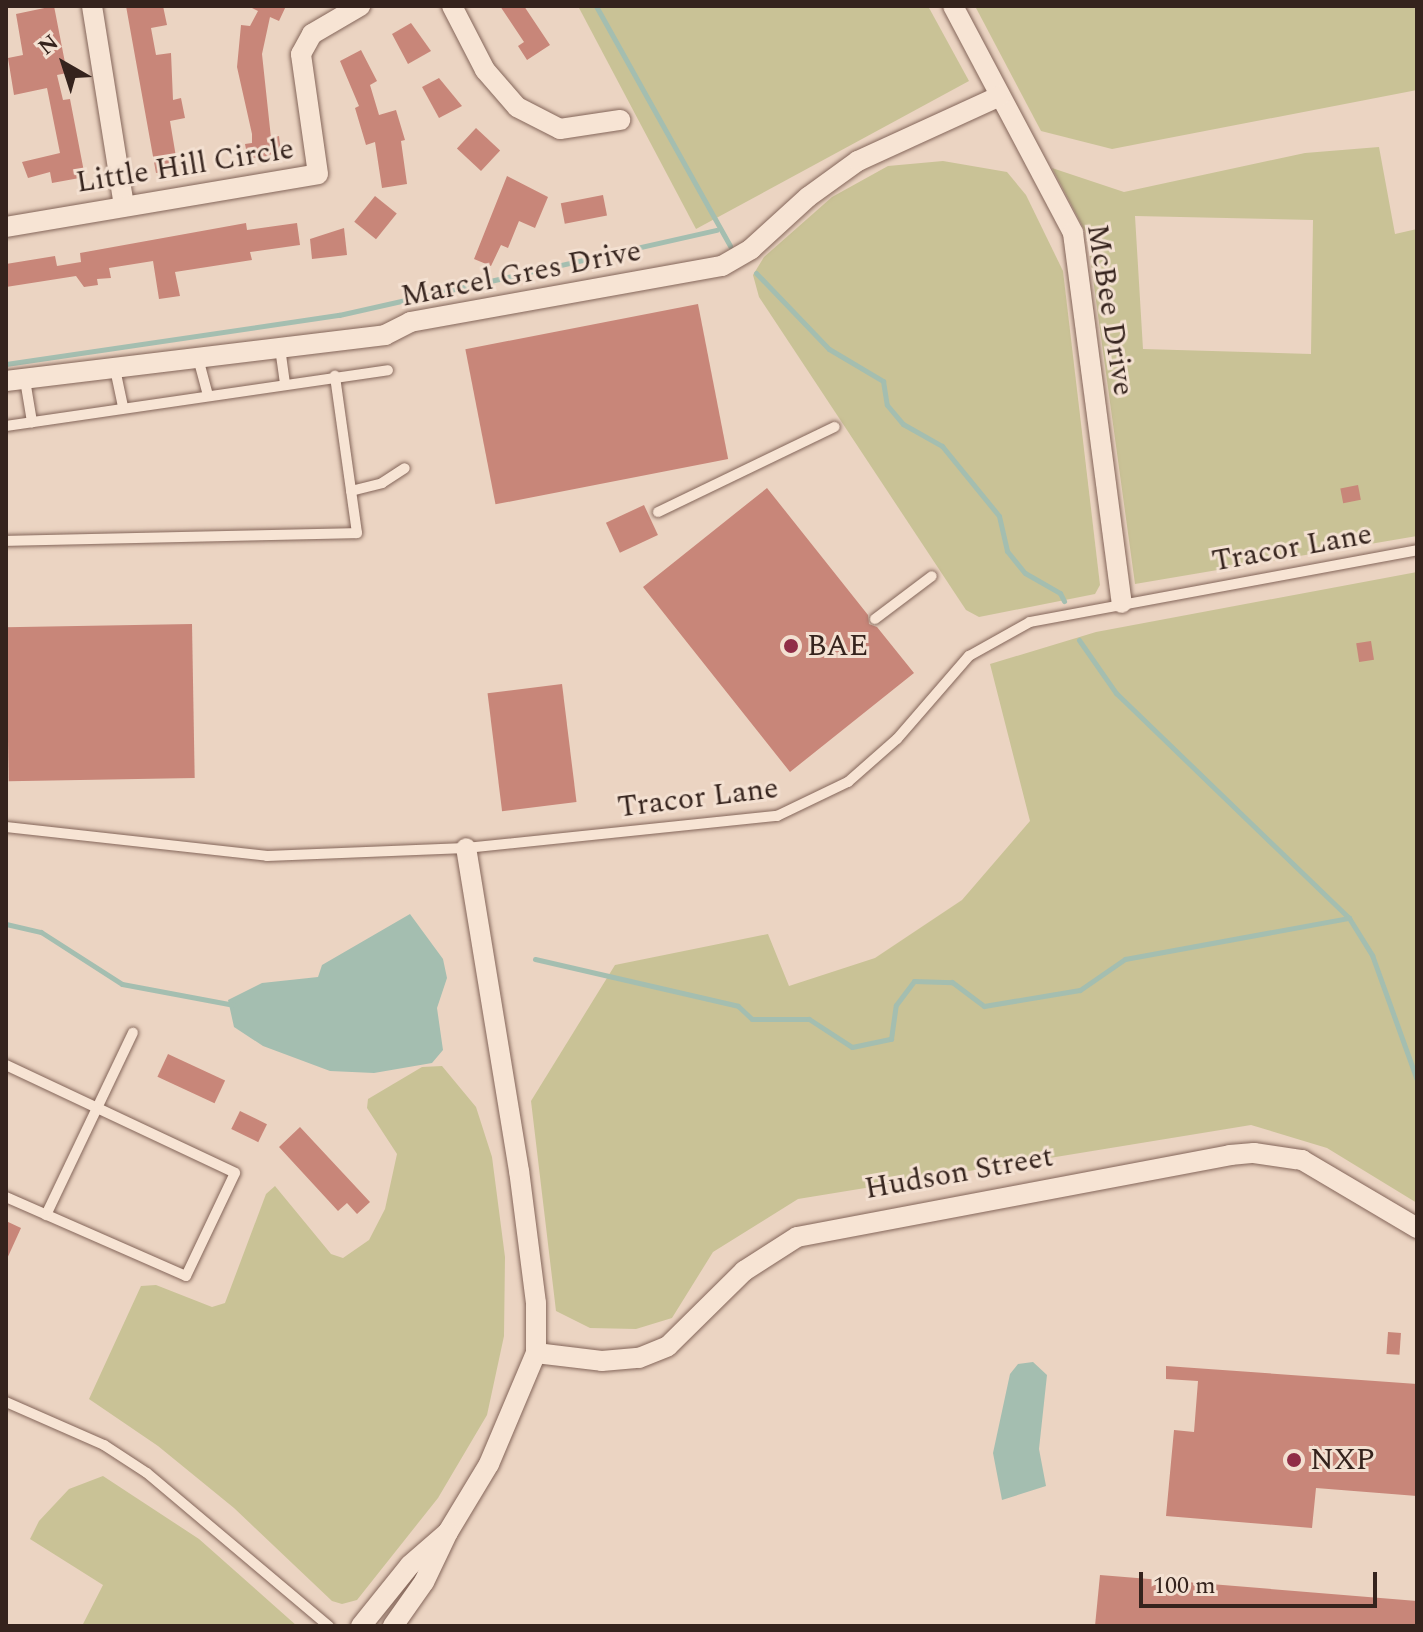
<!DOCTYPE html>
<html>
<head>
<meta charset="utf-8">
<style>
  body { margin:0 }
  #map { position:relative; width:1423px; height:1632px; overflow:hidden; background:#ebd4c2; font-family:Spectral,serif }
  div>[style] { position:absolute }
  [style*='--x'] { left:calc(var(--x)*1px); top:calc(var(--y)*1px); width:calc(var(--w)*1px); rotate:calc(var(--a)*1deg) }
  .green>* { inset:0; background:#c9c296 }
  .water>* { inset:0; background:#a4beb0 }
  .stream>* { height:5px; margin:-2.5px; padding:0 2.5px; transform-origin:2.5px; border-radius:2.5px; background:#a4beb0 }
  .building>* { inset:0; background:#c88679; transform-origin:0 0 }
  .roads { filter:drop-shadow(0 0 2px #84665a) drop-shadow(0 0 2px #84665a) }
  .service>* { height:10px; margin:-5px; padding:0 5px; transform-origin:5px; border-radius:5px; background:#f7e4d4 }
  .minor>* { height:20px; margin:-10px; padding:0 10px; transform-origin:10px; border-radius:10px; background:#f7e4d4 }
  .dots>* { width:22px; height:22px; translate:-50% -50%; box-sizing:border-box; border:4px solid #f3e0d1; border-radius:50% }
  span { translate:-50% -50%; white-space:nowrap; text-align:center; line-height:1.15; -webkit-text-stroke:6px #f3e0d1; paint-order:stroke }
  .street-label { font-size:30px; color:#35231d }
  .poi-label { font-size:30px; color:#35231d }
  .left { translate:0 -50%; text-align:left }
  .frame { position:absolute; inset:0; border:8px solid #35231d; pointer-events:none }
  .north { position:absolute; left:24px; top:24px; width:80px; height:80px; -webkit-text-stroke:6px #f3e0d1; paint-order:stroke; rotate:321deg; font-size:22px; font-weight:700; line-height:32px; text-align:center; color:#35231d }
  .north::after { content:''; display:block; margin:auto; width:28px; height:36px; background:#35231d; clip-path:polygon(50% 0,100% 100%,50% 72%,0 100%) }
  .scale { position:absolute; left:1139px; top:1572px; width:238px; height:36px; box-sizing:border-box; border:4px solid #35231d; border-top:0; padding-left:10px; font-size:24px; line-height:28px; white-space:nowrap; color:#35231d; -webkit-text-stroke:6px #f3e0d1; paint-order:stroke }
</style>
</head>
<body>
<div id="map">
  <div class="green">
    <div style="clip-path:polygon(578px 6px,928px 6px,969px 81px,696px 229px)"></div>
    <div style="clip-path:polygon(975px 6px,1417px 6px,1417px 90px,1112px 149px,1041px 131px)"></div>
    <div style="clip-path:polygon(evenodd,1379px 147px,1395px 234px,1417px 229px,1417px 536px,1135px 584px,1087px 235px,1052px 168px,1124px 192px,1305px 153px,1379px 147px,1135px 216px,1313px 220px,1311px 354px,1143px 349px,1135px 216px)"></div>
    <div style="clip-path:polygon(943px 161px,1007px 172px,1026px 195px,1063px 271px,1100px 585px,1095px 594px,979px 617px,966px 610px,759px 297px,753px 275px,764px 257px,832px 197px,888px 166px)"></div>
    <div style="clip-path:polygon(1417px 572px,1417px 1203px,1327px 1148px,1251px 1125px,798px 1199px,713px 1252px,672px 1318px,636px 1329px,590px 1328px,556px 1311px,531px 1101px,615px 965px,768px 934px,789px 986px,875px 958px,962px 900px,1030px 821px,990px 664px,1096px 632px)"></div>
    <div style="clip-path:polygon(442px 1066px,476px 1107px,492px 1157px,505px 1257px,504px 1336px,487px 1415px,438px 1498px,357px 1600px,342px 1604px,332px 1601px,234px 1508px,158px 1446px,89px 1399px,141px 1286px,156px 1285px,212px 1307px,225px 1303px,266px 1194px,275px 1186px,331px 1254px,343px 1258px,369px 1240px,385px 1209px,397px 1154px,367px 1108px,368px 1099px,422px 1067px)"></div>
    <div style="clip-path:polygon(103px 1476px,199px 1539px,297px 1626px,82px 1626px,103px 1585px,30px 1539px,39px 1521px,69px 1489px)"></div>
  </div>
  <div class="water">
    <div style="clip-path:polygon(410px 914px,443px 959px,447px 978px,437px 1008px,443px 1050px,432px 1063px,374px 1073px,330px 1071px,263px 1046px,234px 1027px,228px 1000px,262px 983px,318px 977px,322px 965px)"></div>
    <div style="clip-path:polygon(1033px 1362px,1047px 1375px,1039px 1449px,1046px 1486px,1002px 1500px,993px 1453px,1010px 1374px,1018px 1364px)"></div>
  </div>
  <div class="stream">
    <div style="--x:596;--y:6;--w:275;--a:60.8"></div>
    <div style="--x:756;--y:273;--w:105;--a:46.2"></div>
    <div style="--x:829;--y:349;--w:63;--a:30.7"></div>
    <div style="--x:883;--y:381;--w:24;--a:81"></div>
    <div style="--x:887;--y:405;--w:25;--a:50"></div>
    <div style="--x:903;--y:424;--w:45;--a:29.4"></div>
    <div style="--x:942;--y:446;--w:90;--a:50.8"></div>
    <div style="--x:999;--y:516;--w:36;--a:77"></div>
    <div style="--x:1007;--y:551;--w:28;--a:51"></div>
    <div style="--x:1025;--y:573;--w:40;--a:29.7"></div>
    <div style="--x:1060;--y:593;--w:9;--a:63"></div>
    <div style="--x:6;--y:364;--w:337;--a:-8.4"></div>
    <div style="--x:339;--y:315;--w:387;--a:-12.7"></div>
    <div style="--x:1079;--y:640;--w:65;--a:55.1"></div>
    <div style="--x:1116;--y:693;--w:324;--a:44"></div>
    <div style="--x:1349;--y:918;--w:44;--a:58.1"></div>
    <div style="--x:1372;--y:955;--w:133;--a:70.2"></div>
    <div style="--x:6;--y:924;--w:36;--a:13"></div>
    <div style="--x:41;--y:932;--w:96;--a:32.7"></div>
    <div style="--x:122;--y:984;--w:114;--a:10.6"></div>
    <div style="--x:535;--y:959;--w:208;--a:13"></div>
    <div style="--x:738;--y:1006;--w:19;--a:43"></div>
    <div style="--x:752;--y:1019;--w:57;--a:0"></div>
    <div style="--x:809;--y:1019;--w:51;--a:33.1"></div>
    <div style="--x:852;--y:1047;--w:40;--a:-12"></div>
    <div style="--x:891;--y:1039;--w:34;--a:-82"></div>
    <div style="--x:896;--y:1005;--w:30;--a:-53"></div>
    <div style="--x:914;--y:981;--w:38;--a:2"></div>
    <div style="--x:952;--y:982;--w:40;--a:37"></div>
    <div style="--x:984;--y:1006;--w:97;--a:-9.5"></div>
    <div style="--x:1080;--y:990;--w:55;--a:-34.6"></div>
    <div style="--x:1125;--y:959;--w:228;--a:-10.4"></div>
  </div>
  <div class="building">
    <div style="clip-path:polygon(54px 6px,67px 73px,57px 75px,63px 100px,70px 99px,85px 177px,52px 183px,50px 172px,28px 178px,22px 162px,60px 153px,47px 88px,14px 95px,8px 58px,23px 55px,16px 14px)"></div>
    <div style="clip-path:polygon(126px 6px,163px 6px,167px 25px,151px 28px,156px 55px,171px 53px,173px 100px,181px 98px,185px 118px,170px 121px,178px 169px,156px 173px)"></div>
    <div style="clip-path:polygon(248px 6px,286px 6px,279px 21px,270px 17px,262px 54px,271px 138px,279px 136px,281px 154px,248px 159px,245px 144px,252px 143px,252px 134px,237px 67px,241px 25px,250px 26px,258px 11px)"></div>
    <div style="clip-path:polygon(500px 6px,524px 6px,550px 45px,527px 60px,518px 46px,524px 42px)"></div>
    <div style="clip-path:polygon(411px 23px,431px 51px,408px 64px,392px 34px)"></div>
    <div style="clip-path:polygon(361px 50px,377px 81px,370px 85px,379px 115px,396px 110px,405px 140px,401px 141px,407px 184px,382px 188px,375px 142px,366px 145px,355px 108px,359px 106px,340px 61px)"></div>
    <div style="clip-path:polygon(439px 78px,462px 106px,439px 118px,422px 87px)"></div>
    <div style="left:476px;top:128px;width:33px;height:28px;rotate:43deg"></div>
    <div style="clip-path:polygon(507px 176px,548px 197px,535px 228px,519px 221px,508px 248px,501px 245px,491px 266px,474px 259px)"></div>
    <div style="left:603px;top:195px;width:21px;height:43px;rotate:79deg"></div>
    <div style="left:375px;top:196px;width:28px;height:33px;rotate:39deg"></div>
    <div style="clip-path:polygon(246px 223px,247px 230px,297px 223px,300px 245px,250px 252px,252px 260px,175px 272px,180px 296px,159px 299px,153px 261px,109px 268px,111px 278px,97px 279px,98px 285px,84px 287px,76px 276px,6px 287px,6px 264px,55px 256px,57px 266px,81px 262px,80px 253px)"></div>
    <div style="clip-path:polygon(344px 228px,347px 255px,312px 259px,310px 239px)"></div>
    <div style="left:698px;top:304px;width:158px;height:237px;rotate:79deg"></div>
    <div style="left:1358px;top:485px;width:15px;height:18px;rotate:79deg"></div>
    <div style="clip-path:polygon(767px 488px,868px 615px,869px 624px,877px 627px,914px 673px,790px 772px,643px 587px)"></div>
    <div style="left:644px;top:505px;width:33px;height:42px;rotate:65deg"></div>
    <div style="left:192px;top:624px;width:154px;height:186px;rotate:89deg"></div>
    <div style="left:1371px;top:641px;width:19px;height:15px;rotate:81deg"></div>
    <div style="left:562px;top:684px;width:119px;height:75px;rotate:83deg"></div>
    <div style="left:168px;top:1054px;width:63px;height:25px;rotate:25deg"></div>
    <div style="left:240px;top:1111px;width:30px;height:20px;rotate:26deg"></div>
    <div style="clip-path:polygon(300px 1127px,370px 1202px,357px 1214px,347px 1203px,338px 1211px,279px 1147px)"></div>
    <div style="clip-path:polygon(6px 1221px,21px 1228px,6px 1261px)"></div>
    <div style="left:1388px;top:1332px;width:13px;height:22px;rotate:4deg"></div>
    <div style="clip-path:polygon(1166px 1366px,1417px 1384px,1417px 1496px,1316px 1488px,1312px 1528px,1166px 1516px,1174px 1430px,1194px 1432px,1198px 1381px,1166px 1379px)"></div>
    <div style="clip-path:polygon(1100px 1575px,1417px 1601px,1417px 1626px,1095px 1626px)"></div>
  </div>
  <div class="roads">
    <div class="service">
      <div style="--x:280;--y:348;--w:35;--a:82"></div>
      <div style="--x:198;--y:358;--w:38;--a:75"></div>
      <div style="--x:115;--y:369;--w:40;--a:78"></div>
      <div style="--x:25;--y:380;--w:43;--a:80.5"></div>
      <div style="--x:6;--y:426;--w:386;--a:-8.3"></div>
      <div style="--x:351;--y:491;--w:32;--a:-14"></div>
      <div style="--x:382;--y:483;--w:27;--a:-33"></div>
      <div style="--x:658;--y:512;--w:196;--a:-25.7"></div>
      <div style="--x:6;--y:541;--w:351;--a:-1.3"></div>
      <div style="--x:357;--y:533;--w:159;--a:-98"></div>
      <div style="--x:875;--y:619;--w:71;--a:-37"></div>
      <div style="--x:6;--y:827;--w:263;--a:6.3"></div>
      <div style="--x:267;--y:856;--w:199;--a:-2.3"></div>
      <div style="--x:466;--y:848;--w:313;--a:-5.9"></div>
      <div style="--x:777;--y:816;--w:79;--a:-25.6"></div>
      <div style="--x:848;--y:782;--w:65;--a:-41.3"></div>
      <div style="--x:897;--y:739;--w:110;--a:-49.1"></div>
      <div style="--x:969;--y:656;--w:70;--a:-29.1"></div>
      <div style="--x:1030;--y:622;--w:394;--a:-10.5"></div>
      <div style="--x:6;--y:1065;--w:253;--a:25.2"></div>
      <div style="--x:235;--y:1173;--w:114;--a:115.4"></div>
      <div style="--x:186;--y:1276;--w:197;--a:-156.3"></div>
      <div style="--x:46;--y:1215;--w:202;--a:-64.5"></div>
      <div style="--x:6;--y:1402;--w:107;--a:23.7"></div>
      <div style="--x:104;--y:1445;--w:51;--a:33.1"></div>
      <div style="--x:147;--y:1473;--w:238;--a:40.1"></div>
    </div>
    <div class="minor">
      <div style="--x:92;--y:6;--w:202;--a:80.9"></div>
      <div style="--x:452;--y:6;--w:72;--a:62.7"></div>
      <div style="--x:485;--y:70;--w:49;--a:49.1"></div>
      <div style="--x:517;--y:107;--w:48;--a:27.1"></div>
      <div style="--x:560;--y:129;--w:61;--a:-8.5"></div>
      <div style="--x:953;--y:6;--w:257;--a:62.1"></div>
      <div style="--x:1073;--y:233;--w:373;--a:82.5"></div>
      <div style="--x:6;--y:227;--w:316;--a:-9.6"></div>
      <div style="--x:318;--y:174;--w:121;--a:-98.1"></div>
      <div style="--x:301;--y:54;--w:23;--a:-61"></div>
      <div style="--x:312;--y:34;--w:56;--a:-30.3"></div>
      <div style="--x:6;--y:381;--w:382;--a:-6.9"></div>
      <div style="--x:385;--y:335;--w:28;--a:-27"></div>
      <div style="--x:410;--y:322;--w:317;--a:-10.2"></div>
      <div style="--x:722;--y:266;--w:34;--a:-30"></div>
      <div style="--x:751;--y:249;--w:77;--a:-42.4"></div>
      <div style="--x:808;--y:197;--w:62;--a:-35.8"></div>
      <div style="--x:858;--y:161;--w:156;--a:-24.6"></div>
      <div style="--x:536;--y:1353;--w:66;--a:6.9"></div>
      <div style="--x:602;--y:1361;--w:37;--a:-5"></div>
      <div style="--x:639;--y:1358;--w:31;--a:-22"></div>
      <div style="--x:668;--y:1346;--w:107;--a:-44.6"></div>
      <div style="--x:744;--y:1271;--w:63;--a:-32.7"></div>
      <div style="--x:797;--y:1237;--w:441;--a:-10.7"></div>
      <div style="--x:1230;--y:1155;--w:24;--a:-5"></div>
      <div style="--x:1254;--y:1153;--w:49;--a:8.3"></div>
      <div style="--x:1302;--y:1160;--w:134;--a:30.6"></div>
      <div style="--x:448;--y:1532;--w:79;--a:-58.9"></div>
      <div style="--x:489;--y:1464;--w:121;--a:-67.1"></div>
      <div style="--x:536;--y:1353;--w:50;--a:-90"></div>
      <div style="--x:536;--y:1303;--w:133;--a:-97.3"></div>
      <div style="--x:519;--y:1171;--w:327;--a:-99.3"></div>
      <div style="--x:361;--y:1626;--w:78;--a:-51.2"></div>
      <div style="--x:410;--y:1565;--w:50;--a:-41"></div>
      <div style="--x:448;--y:1532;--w:55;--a:115.6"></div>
      <div style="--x:424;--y:1582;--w:54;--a:125.2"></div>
    </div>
  </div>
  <div class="dots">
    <div style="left:791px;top:646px;background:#902d47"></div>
    <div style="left:1294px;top:1460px;background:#902d47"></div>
  </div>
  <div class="street-label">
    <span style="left:185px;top:166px;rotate:-9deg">Little Hill Circle</span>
    <span style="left:521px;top:274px;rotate:-11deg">Marcel Gres Drive</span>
    <span style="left:1110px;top:310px;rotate:81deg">McBee Drive</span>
    <span style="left:1292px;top:548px;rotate:-10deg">Tracor Lane</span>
    <span style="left:698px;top:798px;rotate:-7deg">Tracor Lane</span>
    <span style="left:959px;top:1173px;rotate:-10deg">Hudson Street</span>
  </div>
  <div class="poi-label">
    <span class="left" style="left:807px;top:646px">BAE</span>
    <span class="left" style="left:1310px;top:1460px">NXP</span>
  </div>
  <div class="frame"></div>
  <div class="north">N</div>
  <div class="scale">100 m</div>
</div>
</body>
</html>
